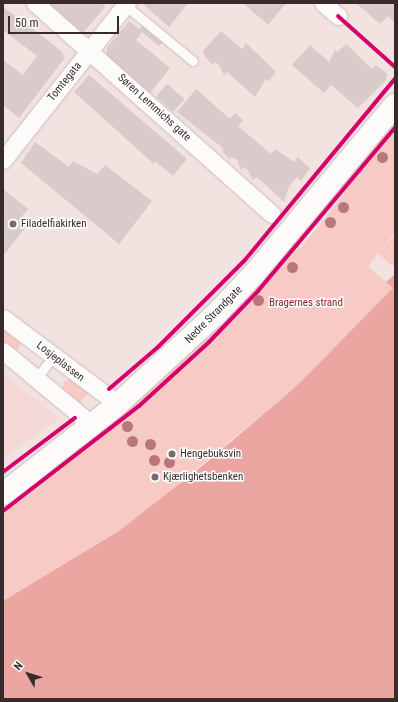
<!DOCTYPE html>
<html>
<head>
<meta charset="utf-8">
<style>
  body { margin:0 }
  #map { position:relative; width:398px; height:702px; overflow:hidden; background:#f2e2e0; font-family:"Roboto Condensed",sans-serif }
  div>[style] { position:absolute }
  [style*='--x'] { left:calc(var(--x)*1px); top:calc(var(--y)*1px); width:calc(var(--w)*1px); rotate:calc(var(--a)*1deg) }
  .built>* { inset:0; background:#f5d9d7 }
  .green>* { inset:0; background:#f7cac6 }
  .water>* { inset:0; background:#eca6a2 }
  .building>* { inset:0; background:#d8cbca; transform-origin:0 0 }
  .roads { filter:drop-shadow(0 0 1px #ccbfbe) drop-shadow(0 0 1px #ccbfbe) }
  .service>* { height:9px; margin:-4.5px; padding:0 4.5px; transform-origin:4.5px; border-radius:4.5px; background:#fdfbfa }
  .minor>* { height:17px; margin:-8.5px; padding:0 8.5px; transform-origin:8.5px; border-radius:8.5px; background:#fdfbfa }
  .tertiary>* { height:22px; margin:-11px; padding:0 11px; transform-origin:11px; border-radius:11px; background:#fdfbfa }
  .cycleway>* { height:4px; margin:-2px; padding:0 2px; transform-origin:2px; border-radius:2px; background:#d6006c }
  .trees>* { width:11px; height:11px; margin:-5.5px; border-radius:50%; background:#b97779 }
  .dots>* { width:11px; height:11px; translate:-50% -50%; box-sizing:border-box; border:2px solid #fff; border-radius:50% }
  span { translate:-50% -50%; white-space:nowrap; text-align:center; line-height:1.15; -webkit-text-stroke:3px #fff; paint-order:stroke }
  .street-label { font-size:11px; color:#372c2b }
  .poi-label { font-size:11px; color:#372c2b }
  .left { translate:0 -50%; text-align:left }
  .park-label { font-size:11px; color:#8a2025 }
  .frame { position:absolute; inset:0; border:4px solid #372c2b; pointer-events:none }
  .north { position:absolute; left:8px; top:654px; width:40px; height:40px; -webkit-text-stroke:3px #fff; paint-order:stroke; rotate:309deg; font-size:11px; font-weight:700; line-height:16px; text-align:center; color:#372c2b }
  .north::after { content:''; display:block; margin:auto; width:14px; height:18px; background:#372c2b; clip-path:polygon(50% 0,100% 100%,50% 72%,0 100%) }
  .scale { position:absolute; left:8px; top:16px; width:111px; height:18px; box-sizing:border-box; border:2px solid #372c2b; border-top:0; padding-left:5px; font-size:12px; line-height:14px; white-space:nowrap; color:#372c2b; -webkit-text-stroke:3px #fff; paint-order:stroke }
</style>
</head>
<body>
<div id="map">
  <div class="built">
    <div style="clip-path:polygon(3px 373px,59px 418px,3px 459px)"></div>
  </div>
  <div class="green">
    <div style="clip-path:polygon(395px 117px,395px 233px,378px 252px,395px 235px,395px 262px,392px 266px,378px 253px,368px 267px,394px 288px,292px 390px,157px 502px,119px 531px,3px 601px,3px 503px,292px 241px,301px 248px,345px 193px,340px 184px)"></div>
    <div style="clip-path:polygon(3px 324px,22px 340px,18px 349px,13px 351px,3px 343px)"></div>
    <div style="clip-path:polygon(72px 379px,89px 392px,80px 403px,62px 390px,64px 382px)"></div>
  </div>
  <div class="water">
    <div style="clip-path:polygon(395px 274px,395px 699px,3px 699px,3px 601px,119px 531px,206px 463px,292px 390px,332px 350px,393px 288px,386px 282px)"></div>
  </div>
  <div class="building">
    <div style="clip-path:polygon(48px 3px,102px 3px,105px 7px,83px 33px)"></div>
    <div style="clip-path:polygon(142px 3px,188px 3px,169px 27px)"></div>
    <div style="clip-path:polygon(243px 3px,286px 3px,268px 25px)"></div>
    <div style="clip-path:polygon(356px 3px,395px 3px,395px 23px,388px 16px,380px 24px)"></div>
    <div style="clip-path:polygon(3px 7px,49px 41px,63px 53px,64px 59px,19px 118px,3px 105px,3px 60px,23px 75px,37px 56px,3px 30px)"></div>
    <div style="clip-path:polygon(129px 21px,139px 29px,145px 23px,165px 40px,159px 46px,142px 32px,136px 40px,170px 68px,150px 93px,107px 56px,107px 48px)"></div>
    <div style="clip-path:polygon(221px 31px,242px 49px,246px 43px,276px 72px,269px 81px,266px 79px,255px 97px,227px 72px,224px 75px,219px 65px,215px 62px,212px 65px,205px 56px,203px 51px)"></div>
    <div style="clip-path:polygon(346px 44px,372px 69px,376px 65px,387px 74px,386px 80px,358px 108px,331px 85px,324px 93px,292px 65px,310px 45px,329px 62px,335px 50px,338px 52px)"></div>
    <div style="clip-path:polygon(89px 75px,187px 159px,173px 176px,155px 161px,154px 164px,74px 92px)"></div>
    <div style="left:167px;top:84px;width:23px;height:17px;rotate:41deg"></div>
    <div style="clip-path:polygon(196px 89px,230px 119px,235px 113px,243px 120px,238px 126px,271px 154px,275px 149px,294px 162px,298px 157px,310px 168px,301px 181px,297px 177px,289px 186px,284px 202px,257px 177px,253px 180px,248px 171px,244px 167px,241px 170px,237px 160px,232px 157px,229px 159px,222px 151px,224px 149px,177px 112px)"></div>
    <div style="clip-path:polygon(35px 142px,69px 167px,73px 161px,97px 174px,105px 165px,152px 201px,119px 244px,21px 163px)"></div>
    <div style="clip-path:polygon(3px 189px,28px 209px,18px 221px,26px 227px,3px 256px)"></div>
  </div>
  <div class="roads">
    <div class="service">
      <div style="--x:125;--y:5;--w:88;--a:39.5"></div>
      <div style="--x:37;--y:377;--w:26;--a:-51"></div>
    </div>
    <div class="minor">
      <div style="--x:35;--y:3;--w:317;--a:41.7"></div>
      <div style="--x:323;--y:3;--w:20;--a:41"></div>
      <div style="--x:3;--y:160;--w:200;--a:-51.7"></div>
      <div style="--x:3;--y:318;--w:144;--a:36.8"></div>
      <div style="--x:3;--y:351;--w:116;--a:39.7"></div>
    </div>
    <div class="tertiary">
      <div style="--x:3;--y:494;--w:146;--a:-38"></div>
      <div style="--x:118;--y:404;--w:133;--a:-42.6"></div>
      <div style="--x:216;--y:314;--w:55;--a:-46.5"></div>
      <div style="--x:254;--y:274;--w:220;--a:-50.2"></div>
    </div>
  </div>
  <div class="cycleway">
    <div style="--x:338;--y:16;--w:76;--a:41.8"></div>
    <div style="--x:109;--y:389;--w:65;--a:-40.6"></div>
    <div style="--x:158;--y:347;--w:123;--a:-45"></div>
    <div style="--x:245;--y:260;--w:235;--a:-50.4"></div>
    <div style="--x:3;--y:472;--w:90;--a:-36.9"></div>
    <div style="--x:3;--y:511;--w:172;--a:-37.7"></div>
    <div style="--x:139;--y:406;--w:95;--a:-42.4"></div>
    <div style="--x:209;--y:342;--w:71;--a:-46.1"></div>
    <div style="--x:258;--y:291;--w:213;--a:-50"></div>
  </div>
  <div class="trees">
    <div style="left:382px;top:157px"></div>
    <div style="left:343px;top:207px"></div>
    <div style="left:330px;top:222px"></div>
    <div style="left:292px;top:267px"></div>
    <div style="left:258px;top:300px"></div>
    <div style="left:127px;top:426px"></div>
    <div style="left:132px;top:441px"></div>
    <div style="left:150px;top:444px"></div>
    <div style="left:154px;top:460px"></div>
    <div style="left:169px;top:462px"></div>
  </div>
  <div class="dots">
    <div style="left:13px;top:224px;background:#786c6a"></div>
    <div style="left:172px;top:454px;background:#786c6a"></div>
    <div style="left:155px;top:477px;background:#786c6a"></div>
  </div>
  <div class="street-label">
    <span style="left:65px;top:82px;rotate:-51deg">Tomtegata</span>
    <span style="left:154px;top:108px;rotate:42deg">Søren Lemmichs gate</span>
    <span style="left:214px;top:315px;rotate:-45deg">Nedre Strandgate</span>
    <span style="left:60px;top:362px;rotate:38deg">Losjeplassen</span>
  </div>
  <div class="poi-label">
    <span class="left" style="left:21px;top:224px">Filadelfiakirken</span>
    <span class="left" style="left:180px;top:454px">Hengebuksvin</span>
    <span class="left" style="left:163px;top:477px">Kjærlighetsbenken</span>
  </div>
  <div class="park-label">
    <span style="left:306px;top:303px">Bragernes strand</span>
  </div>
  <div class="frame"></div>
  <div class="north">N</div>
  <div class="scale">50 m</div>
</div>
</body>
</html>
